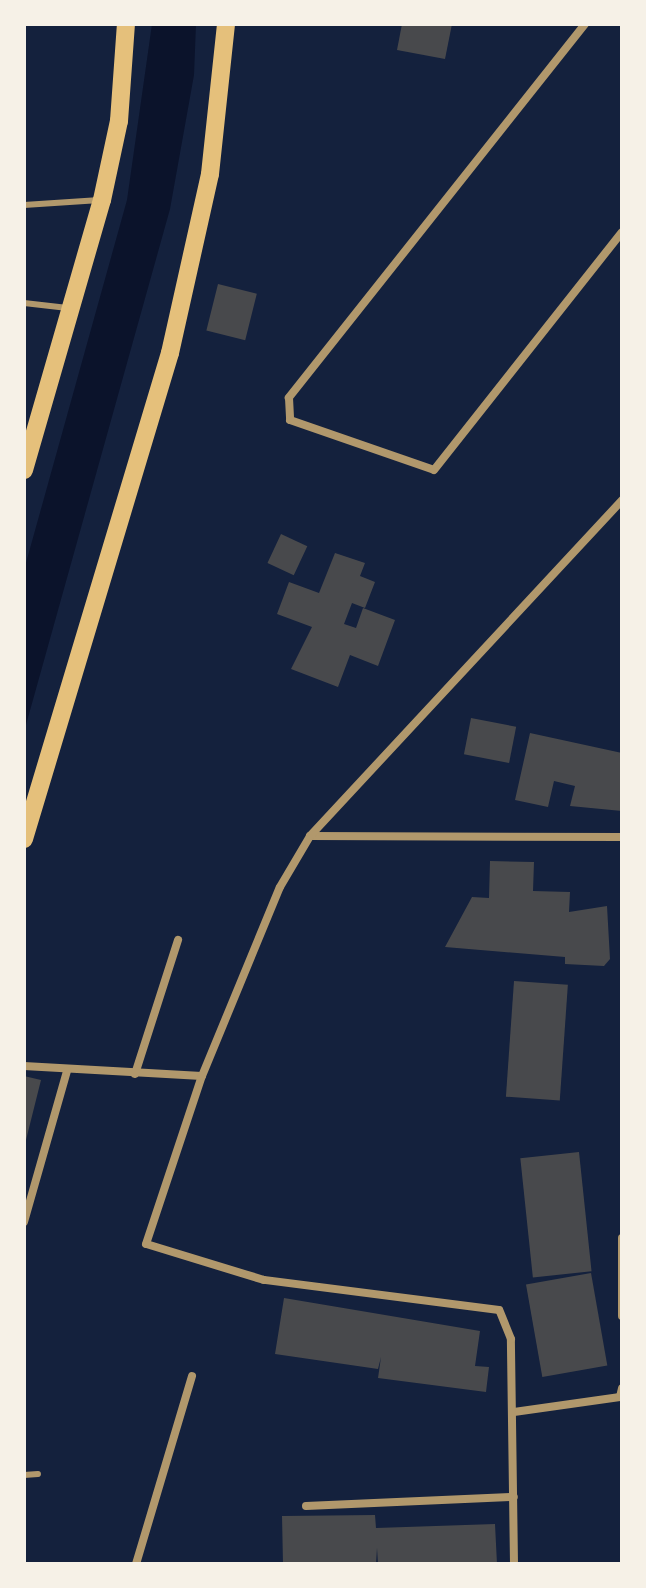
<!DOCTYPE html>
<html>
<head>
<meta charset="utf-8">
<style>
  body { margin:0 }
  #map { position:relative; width:646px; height:1588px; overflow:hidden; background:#14213d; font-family:Merriweather,serif }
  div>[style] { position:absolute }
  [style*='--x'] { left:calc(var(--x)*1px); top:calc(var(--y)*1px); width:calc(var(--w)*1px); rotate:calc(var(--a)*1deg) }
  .water>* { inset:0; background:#0b132b }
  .building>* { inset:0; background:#48494c; transform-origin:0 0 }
  .service>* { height:6px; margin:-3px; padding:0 3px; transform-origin:3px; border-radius:3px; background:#b1986c }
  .minor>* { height:8px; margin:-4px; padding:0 4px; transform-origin:4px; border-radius:4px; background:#b1986c }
  .primary>* { height:18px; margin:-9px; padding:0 9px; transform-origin:9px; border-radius:9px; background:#e5c07b }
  span { translate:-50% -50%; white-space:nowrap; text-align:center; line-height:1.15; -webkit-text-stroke:8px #f6f1e7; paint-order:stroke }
  .frame { position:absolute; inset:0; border:26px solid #f6f1e7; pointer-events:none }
</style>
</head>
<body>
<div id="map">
  <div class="water">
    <div style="clip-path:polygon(152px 24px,196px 24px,194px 75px,170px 209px,24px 732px,24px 570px,127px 200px)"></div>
  </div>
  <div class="building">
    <div style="clip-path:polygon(402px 24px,452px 24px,445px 59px,397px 50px)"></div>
    <div style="left:218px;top:284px;width:40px;height:48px;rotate:14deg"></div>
    <div style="left:281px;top:534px;width:29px;height:32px;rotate:25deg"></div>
    <div style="clip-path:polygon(335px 553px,365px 563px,360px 576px,375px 582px,365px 608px,352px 603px,344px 624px,356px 628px,363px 608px,395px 620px,378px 666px,350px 655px,338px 687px,291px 669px,312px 627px,277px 614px,289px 582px,319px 593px)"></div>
    <div style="left:471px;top:718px;width:46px;height:37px;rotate:11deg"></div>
    <div style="clip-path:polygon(530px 733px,622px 753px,622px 811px,570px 806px,575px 786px,554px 781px,548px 807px,515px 800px)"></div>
    <div style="clip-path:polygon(490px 861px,534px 862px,533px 891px,570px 892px,569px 912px,607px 906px,610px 959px,604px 966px,565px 964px,565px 957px,445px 947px,472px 897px,489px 898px)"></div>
    <div style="left:514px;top:981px;width:54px;height:116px;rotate:4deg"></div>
    <div style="clip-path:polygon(24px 1076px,41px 1080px,25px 1144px,24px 1144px)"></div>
    <div style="left:579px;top:1152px;width:120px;height:59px;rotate:84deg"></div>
    <div style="left:591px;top:1273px;width:94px;height:66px;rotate:80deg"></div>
    <div style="clip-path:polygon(284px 1298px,480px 1331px,475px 1366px,489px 1367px,486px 1392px,378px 1378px,381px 1357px,378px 1369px,275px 1354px)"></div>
    <div style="clip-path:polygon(375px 1515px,376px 1528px,495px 1524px,497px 1564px,378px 1564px,377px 1548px,376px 1564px,283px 1564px,282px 1516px)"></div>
  </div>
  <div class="service">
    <div style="--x:24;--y:205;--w:76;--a:-3.8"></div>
    <div style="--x:24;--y:303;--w:44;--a:6.5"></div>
    <div style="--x:24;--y:1475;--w:14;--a:-4"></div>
  </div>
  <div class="minor">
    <div style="--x:585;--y:24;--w:477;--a:128.4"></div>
    <div style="--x:289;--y:398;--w:22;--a:87"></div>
    <div style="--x:290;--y:420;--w:152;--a:19.1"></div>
    <div style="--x:434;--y:470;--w:303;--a:-51.7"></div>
    <div style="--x:310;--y:836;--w:312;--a:0.2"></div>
    <div style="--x:24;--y:1066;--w:178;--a:3.2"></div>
    <div style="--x:135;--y:1074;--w:141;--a:-72.2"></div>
    <div style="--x:24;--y:1222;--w:157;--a:-74.1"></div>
    <div style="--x:622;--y:1238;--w:78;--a:90"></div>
    <div style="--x:514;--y:1412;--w:107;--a:-8.1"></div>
    <div style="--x:620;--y:1397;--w:9;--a:-77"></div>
    <div style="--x:306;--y:1506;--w:208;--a:-2.5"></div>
    <div style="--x:136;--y:1564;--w:196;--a:-73.4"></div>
    <div style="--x:514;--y:1564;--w:225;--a:-90.8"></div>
    <div style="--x:511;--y:1339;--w:31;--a:-112"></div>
    <div style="--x:499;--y:1310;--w:237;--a:-172.7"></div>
    <div style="--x:264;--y:1280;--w:123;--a:-163"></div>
    <div style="--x:146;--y:1244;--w:177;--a:-71.6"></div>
    <div style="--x:202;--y:1076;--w:204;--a:-67.6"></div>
    <div style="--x:280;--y:887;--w:59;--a:-59.5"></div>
    <div style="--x:310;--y:836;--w:459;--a:-47.1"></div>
  </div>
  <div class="primary">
    <div style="--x:24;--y:470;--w:281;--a:-73.9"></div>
    <div style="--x:102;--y:200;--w:81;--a:-77.9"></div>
    <div style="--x:119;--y:121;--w:97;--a:-85.9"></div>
    <div style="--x:24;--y:839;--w:507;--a:-73.28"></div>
    <div style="--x:170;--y:353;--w:183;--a:-77.4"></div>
    <div style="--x:210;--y:174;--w:151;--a:-83.9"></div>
  </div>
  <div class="frame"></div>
</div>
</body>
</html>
